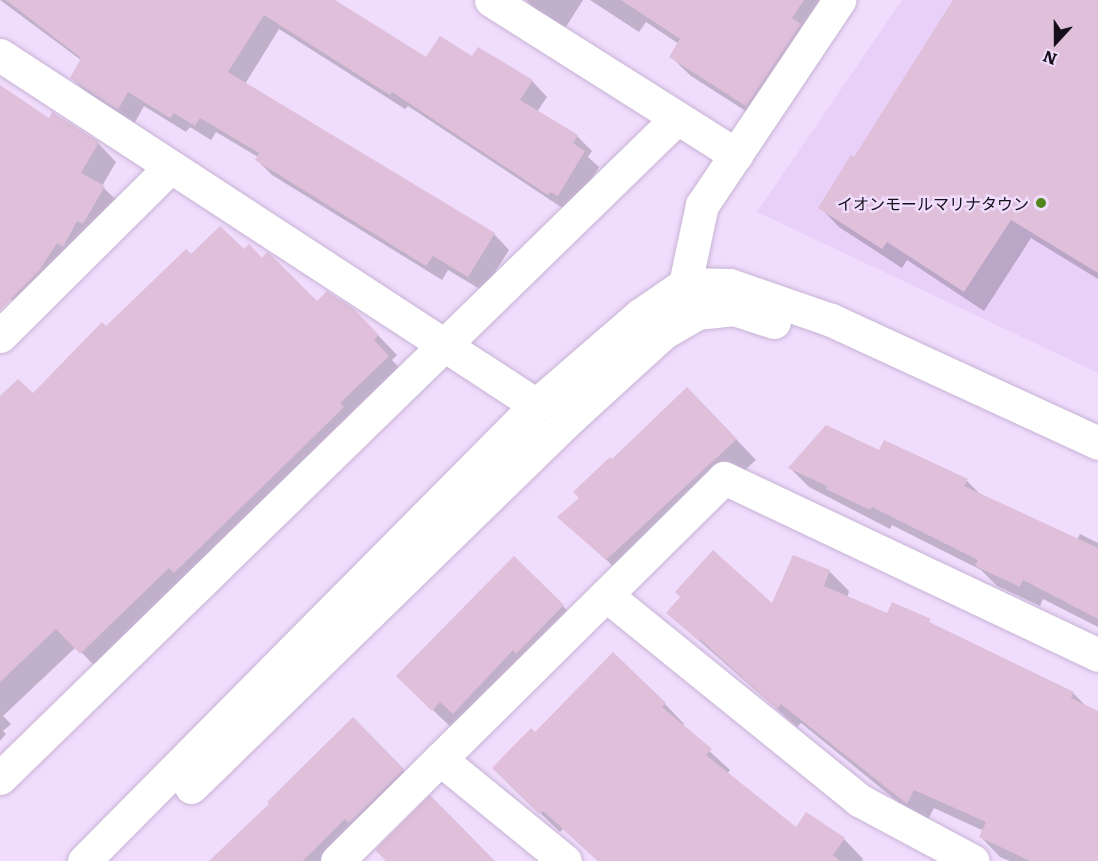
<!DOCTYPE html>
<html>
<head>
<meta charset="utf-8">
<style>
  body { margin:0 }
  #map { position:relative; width:1098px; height:861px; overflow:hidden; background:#f0dcfd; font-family:Literata,"Noto Sans JP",serif }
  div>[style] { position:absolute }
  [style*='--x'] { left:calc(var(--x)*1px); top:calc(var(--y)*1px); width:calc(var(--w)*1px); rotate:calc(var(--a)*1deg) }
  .built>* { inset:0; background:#e9d0f8 }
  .shadow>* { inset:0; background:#0003 }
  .building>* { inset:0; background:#dfbfd9 }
  .roads { filter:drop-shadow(0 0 2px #c7b3d4) drop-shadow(0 0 2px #c7b3d4) }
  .minor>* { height:33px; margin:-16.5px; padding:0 16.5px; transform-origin:16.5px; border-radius:16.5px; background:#fff }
  .tertiary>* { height:33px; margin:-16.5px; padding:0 16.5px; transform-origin:16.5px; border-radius:16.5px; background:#fff }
  .dots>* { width:16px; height:16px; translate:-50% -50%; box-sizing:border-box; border:3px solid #f0dcfd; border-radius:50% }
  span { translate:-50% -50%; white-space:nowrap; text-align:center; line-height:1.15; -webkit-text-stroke:5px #f0dcfd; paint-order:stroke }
  .poi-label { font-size:16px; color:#160f1a }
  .right { translate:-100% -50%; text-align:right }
  .north { position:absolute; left:1026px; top:12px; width:60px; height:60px; -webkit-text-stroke:4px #f0dcfd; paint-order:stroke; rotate:201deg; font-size:16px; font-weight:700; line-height:24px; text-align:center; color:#160f1a }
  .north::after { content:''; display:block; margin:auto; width:21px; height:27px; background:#160f1a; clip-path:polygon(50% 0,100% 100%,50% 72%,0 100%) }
</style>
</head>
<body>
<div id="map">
  <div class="built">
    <div style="clip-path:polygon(902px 0,1098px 0,1098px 373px,757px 212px)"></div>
  </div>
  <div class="shadow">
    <div style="clip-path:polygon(0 0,332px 0,427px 59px,472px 58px,478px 49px,532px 81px,547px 97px,537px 112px,577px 136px,592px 151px,588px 157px,599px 167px,573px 210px,564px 209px,408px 106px,405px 109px,279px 29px,245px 84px,494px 234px,509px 250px,483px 291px,448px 270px,442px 280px,272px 175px,257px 160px,258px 157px,216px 132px,211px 140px,190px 127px,186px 132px,144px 106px,134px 124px,87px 93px,72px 78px,81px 60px)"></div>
    <div style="clip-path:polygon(526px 0,583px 0,564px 30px,541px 15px)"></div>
    <div style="clip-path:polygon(590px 0,836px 0,766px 124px,691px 76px,671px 57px,679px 44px,646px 22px,639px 32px)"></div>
    <div style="clip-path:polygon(955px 0,1098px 0,1098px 279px,1031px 238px,984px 311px,907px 260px,902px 268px,839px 227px,820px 207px,854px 159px)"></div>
    <div style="clip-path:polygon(0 108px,50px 120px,98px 143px,116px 162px,102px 186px,122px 206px,33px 313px,0 293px)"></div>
    <div style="clip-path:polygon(244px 251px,262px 260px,317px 303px,373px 330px,397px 355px,392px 360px,407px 376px,100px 671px,76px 647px,3px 716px,11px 724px,3px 731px,6px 734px,0 741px,0 398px,33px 395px,191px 257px)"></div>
    <div style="clip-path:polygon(707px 409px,756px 460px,626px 578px,560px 517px,581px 499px,612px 461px)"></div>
    <div style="clip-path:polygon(880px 452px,967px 481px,983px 497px,1077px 540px,1080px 534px,1098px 543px,1098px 627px,1043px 599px,1040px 606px,997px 586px,981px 570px,892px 525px,890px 529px,809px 487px,790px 468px)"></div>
    <div style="clip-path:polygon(794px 556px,830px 572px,849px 591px,847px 598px,888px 615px,892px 604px,1073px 693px,1087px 707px,1098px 712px,1098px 861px,1010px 861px,1000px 857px,981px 837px,984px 831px,934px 808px,926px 823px,919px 819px,801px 723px,797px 727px,668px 613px,773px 605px)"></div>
    <div style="clip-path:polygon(514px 558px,583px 626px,453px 729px,418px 696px)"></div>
    <div style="clip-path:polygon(665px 704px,684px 724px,682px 726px,730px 770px,727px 774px,797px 829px,844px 839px,863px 859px,862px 861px,598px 861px,563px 829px,560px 832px,513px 787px,535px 734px)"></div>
    <div style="clip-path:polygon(353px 719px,422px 789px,342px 861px,212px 861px,271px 804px)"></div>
  </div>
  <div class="building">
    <div style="clip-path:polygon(6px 0,335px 0,426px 57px,440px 36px,472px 56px,478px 47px,533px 80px,520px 100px,578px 135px,573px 143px,585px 151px,558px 196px,550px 192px,548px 195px,392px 92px,390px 95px,264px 15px,228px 72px,495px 233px,468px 277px,433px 256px,426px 266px,255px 160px,259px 153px,200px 118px,195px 126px,174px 113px,170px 118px,128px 92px,118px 110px,70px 78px,81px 58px)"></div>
    <div style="clip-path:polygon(621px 0,804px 0,792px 18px,801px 24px,746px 106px,669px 57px,680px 39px)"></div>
    <div style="clip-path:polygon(953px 0,1098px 0,1098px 273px,1011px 220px,964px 292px,887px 242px,882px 249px,818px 208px,851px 155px,854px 157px)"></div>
    <div style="clip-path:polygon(0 85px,49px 118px,52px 112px,99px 142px,81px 173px,105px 186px,83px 224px,77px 221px,63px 247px,57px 243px,39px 271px,0 310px)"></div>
    <div style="clip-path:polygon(220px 226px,244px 249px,249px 244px,262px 258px,267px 252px,270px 254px,317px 301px,327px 291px,354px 309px,379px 335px,374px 340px,389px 356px,340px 403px,344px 407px,174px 573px,169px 568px,80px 654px,56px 629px,0 682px,0 396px,18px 379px,33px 393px,102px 322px,106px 326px,186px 249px,191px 254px)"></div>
    <div style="clip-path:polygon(687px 387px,737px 439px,606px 560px,557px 517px,579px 498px,573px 492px,610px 457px,612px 459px)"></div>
    <div style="clip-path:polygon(826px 425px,879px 450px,884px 440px,968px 479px,964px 486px,1098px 548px,1098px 619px,1023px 580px,1020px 587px,975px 566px,978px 560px,872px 507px,870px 510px,826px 489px,827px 486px,788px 468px)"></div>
    <div style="clip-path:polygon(713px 550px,772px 603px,793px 555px,830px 570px,824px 586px,887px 613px,892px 602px,931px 619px,929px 622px,1074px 692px,1071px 698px,1098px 711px,1098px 861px,1030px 861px,979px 837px,986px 822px,914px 790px,907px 804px,781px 704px,777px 709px,701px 640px,699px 641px,666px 613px,680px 597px,675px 592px)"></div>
    <div style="clip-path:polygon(514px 556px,564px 605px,516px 654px,513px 650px,453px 714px,440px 702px,432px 711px,396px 676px)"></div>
    <div style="clip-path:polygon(613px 652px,666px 703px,662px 707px,712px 749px,706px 755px,796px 827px,806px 812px,845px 838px,833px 855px,840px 861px,598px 861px,543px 811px,539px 814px,492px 768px,531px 728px,535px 732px)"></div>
    <div style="clip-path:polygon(353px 717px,404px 769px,349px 823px,345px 819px,303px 861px,209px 861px,269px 804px,267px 802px)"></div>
    <div style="clip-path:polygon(430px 795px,495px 861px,386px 861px,375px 850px)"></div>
  </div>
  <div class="roads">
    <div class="minor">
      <div style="--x:491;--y:0;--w:290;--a:32.3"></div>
      <div style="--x:0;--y:55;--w:640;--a:33.14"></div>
      <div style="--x:685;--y:284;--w:81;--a:-77.9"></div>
      <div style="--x:702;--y:205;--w:247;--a:-56.2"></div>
      <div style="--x:0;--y:336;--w:240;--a:-44.8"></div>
      <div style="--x:606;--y:595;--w:326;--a:39"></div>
      <div style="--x:859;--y:800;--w:129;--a:28.2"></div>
      <div style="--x:440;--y:759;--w:161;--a:39.2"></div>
      <div style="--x:0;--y:778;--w:945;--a:-44.27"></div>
      <div style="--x:337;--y:861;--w:544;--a:-44.7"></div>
      <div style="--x:724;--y:478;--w:414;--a:25.3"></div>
    </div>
    <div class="tertiary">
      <div style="--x:191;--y:787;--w:529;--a:-44.23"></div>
      <div style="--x:570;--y:418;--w:126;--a:-42.4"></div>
      <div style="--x:663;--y:333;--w:39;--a:-30"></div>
      <div style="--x:697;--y:313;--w:37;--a:-6"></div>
      <div style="--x:734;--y:309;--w:42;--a:18"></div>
      <div style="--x:84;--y:861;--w:642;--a:-45.25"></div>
      <div style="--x:536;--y:405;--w:138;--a:-40.9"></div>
      <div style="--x:640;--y:315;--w:55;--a:-34.6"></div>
      <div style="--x:685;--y:284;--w:45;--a:1.3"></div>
      <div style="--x:730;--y:285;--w:107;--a:19.1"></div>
      <div style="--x:831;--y:320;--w:294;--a:24.7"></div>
    </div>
  </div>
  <div class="dots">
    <div style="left:1041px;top:203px;background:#52861c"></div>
  </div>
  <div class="poi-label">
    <span class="right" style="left:1029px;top:203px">イオンモールマリナタウン</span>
  </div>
  <div class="north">N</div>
</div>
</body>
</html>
